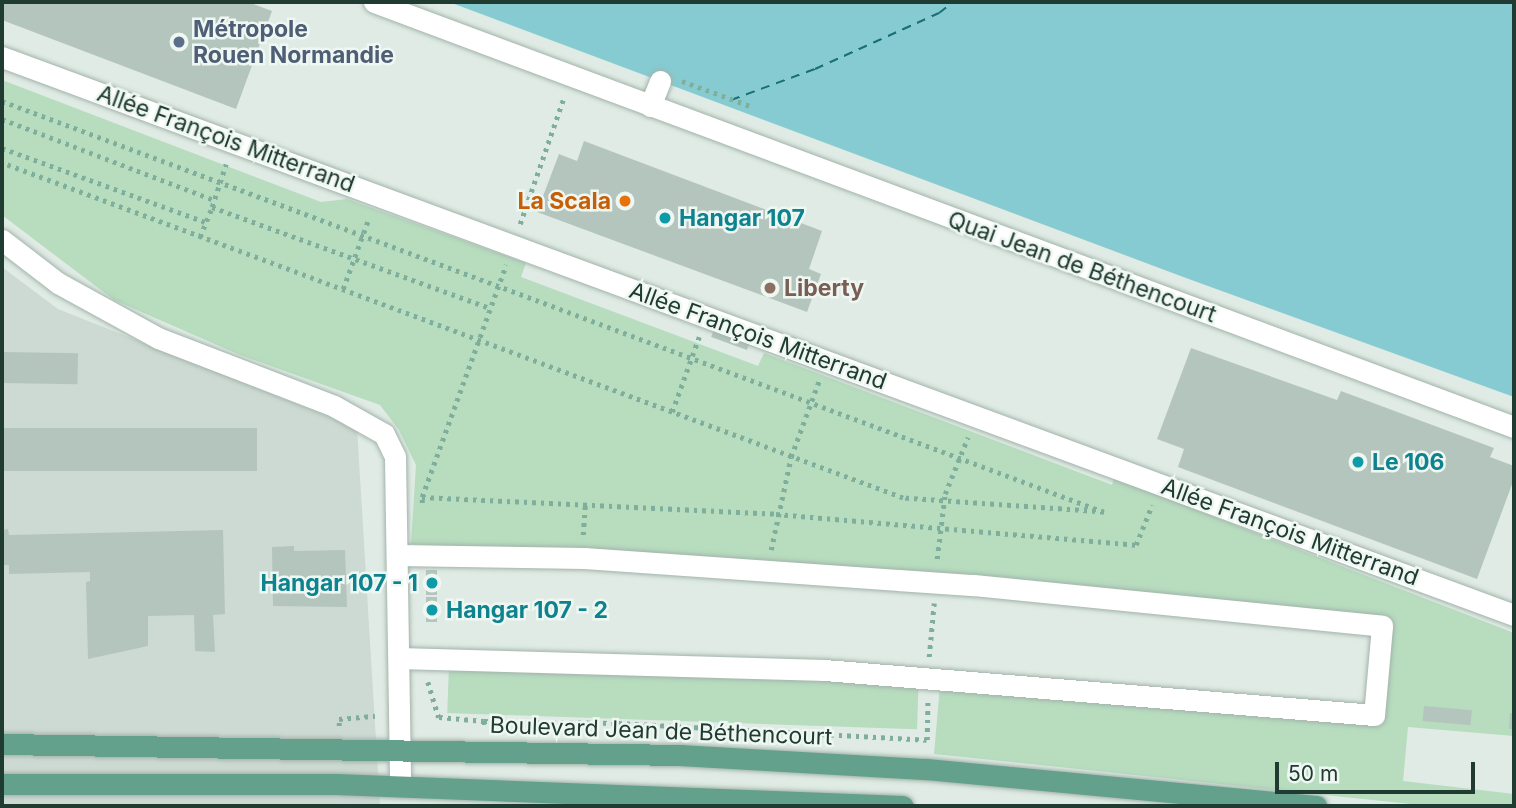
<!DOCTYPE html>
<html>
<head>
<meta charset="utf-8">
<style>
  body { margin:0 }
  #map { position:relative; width:1516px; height:808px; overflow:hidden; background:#dfebe4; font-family:Inter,sans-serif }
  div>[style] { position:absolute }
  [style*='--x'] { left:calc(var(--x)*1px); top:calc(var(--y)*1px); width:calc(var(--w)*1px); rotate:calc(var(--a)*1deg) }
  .built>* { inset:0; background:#cddad3 }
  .green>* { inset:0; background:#b7dcbe; transform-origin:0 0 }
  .water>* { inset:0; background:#86cbd1 }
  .ferry>* { height:2px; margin-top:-1px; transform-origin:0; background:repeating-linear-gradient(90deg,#1a6e77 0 9px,transparent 0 16px) }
  .building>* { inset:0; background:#b4c5bd; transform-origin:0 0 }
  .path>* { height:4.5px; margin-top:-2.25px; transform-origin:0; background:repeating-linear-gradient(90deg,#7faf9c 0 3.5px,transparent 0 8.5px) }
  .roads { filter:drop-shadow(0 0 2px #a2b3ab) drop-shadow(0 0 2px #a2b3ab) }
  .minor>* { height:21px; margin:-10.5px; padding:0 10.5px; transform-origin:10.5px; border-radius:10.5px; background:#fff }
  .major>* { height:21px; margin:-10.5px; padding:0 10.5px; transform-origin:10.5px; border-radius:10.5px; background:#63a18c }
  .dots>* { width:19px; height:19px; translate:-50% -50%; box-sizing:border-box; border:4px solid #eff7f3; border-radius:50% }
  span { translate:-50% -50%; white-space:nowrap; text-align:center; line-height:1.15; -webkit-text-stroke:5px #eff7f3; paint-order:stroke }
  .service-label { font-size:23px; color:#4e5e75; font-weight:700 }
  .left { translate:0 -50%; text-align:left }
  .street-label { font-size:23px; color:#203b31 }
  .food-label { font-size:23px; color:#c56008; font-weight:700 }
  .right { translate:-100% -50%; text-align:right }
  .culture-label { font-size:23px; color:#0d838f; font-weight:700 }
  .education-label { font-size:23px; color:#785e54; font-weight:700 }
  .frame { position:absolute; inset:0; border:4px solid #203b31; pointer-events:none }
  .scale { position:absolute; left:1275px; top:762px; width:200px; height:32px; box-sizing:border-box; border:4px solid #203b31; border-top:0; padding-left:9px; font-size:21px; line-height:24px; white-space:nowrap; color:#203b31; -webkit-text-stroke:5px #eff7f3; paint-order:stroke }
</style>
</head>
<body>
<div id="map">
  <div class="built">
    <div style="clip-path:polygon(2px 267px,58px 309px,357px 428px,380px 806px,2px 806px)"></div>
  </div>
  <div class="green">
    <div style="clip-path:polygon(2px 80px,321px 202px,347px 199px,526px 263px,521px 277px,758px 366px,764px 353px,1112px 485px,1114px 478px,1514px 633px,1514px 736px,1408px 727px,1403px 781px,1514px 794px,1514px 806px,1430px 806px,934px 754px,940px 686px,1380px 725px,1389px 620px,411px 544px,416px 465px,399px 430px,380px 405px,240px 355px,114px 300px,2px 215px)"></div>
    <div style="left:449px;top:664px;width:470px;height:49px;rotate:2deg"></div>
  </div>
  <div class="water">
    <div style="clip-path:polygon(449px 2px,1514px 2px,1514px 397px,1186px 278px)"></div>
  </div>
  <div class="ferry">
    <div style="--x:731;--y:100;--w:90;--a:-20.3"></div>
    <div style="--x:815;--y:69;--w:136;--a:-24.3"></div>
    <div style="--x:939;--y:13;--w:18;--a:-38"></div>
  </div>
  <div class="building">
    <div style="clip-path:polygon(2px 2px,248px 2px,272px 11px,236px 109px,2px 20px)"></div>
    <div style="clip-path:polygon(584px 141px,822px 231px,809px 269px,821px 274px,807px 312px,537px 212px,559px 154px,577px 161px)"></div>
    <div style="left:717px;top:321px;width:38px;height:17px;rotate:20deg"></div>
    <div style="clip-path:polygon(1191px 348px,1337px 400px,1341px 391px,1494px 448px,1490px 457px,1514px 466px,1514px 479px,1477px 579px,1178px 467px,1184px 449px,1157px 439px)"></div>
    <div style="left:2px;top:352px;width:76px;height:31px;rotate:1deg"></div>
    <div style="left:2px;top:428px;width:255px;height:43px"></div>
    <div style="clip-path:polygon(8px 529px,9px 535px,223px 530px,225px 614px,213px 615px,215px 652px,195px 651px,194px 615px,148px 616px,148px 646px,88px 659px,86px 582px,90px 581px,90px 572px,9px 574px,9px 565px,2px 565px,2px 530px)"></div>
    <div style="clip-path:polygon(294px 546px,294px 551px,345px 550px,347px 607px,273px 606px,272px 547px)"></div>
    <div style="left:426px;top:570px;width:11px;height:25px"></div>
    <div style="left:426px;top:597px;width:11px;height:25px"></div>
    <div style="left:1424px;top:706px;width:48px;height:15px;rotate:5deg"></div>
    <div style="clip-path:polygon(1510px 713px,1514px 713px,1514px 729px,1509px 729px)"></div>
  </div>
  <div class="path">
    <div style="--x:682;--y:81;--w:76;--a:20.1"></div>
    <div style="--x:2;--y:101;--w:1176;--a:20.45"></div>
    <div style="--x:1104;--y:512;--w:201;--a:-176"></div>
    <div style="--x:903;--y:498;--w:961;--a:-159.6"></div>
    <div style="--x:2;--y:119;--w:227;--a:20.9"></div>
    <div style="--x:2;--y:148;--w:216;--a:20"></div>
    <div style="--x:212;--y:207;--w:45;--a:-72"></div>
    <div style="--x:520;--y:224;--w:134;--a:-70.9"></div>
    <div style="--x:200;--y:237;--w:32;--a:-68"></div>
    <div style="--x:212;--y:207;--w:296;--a:20"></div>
    <div style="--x:343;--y:289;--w:76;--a:-69.9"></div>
    <div style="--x:672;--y:412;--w:80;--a:-70.2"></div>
    <div style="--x:422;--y:497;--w:247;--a:-70.1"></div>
    <div style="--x:422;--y:503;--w:6;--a:-90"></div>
    <div style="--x:422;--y:497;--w:354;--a:2.7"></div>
    <div style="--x:776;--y:514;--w:361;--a:4.9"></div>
    <div style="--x:1136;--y:545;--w:43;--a:-68.2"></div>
    <div style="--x:583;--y:535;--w:31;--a:-86"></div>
    <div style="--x:771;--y:550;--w:95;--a:-77.9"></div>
    <div style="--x:791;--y:457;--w:81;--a:-69.8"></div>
    <div style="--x:937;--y:559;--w:65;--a:-83"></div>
    <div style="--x:945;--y:494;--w:61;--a:-68"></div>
    <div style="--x:929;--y:657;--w:54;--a:-84.7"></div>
    <div style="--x:428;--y:682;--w:37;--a:73"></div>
    <div style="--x:439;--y:717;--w:45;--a:5.1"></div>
    <div style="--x:484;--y:721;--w:7;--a:98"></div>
    <div style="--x:484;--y:721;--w:134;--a:0.9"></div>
    <div style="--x:618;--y:723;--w:309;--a:3.1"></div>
    <div style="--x:927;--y:740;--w:39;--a:-89"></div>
    <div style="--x:339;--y:726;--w:7;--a:-90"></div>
    <div style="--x:339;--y:719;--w:36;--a:-5"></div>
  </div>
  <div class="roads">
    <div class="minor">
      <div style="--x:374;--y:2;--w:1217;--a:20.45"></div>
      <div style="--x:2;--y:57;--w:1612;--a:20.26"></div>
      <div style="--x:650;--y:106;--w:27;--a:-68"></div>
      <div style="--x:2;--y:240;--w:71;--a:37.5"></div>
      <div style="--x:58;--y:283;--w:114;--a:28.8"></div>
      <div style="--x:158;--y:338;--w:189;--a:21.1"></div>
      <div style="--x:334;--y:406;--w:57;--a:29.2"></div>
      <div style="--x:384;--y:434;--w:25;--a:64"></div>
      <div style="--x:395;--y:457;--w:329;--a:89.1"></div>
      <div style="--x:398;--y:555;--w:186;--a:0.9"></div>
      <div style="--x:584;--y:558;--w:391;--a:4"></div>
      <div style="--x:974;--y:585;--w:410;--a:5.7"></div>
      <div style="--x:1382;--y:626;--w:89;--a:95.1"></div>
      <div style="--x:1374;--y:715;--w:552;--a:-175.32"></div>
      <div style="--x:824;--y:670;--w:424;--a:-178.4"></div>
    </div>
    <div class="major">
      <div style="--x:2;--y:744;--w:679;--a:0.93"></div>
      <div style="--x:681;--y:755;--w:245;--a:3.3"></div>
      <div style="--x:926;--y:769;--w:392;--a:5.4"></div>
      <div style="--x:2;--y:784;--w:334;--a:0"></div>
      <div style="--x:336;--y:784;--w:567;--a:2.22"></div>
    </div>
  </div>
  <div class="dots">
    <div style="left:179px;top:42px;background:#5c6f8a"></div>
    <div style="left:625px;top:201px;background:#e8710a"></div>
    <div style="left:665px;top:218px;background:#0f9aa8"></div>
    <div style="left:770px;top:288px;background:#8d6e63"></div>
    <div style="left:1358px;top:462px;background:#0f9aa8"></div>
    <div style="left:432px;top:583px;background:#0f9aa8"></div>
    <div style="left:432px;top:610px;background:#0f9aa8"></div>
  </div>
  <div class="service-label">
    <span class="left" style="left:193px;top:42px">Métropole<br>Rouen Normandie</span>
  </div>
  <div class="street-label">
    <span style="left:226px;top:139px;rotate:20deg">Allée François Mitterrand</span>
    <span style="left:1082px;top:267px;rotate:20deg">Quai Jean de Béthencourt</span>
    <span style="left:758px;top:336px;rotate:20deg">Allée François Mitterrand</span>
    <span style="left:1290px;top:532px;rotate:20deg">Allée François Mitterrand</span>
    <span style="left:661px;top:731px;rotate:2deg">Boulevard Jean de Béthencourt</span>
  </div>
  <div class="food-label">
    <span class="right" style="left:611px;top:201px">La Scala</span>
  </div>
  <div class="culture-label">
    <span class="left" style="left:679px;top:218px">Hangar 107</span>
    <span class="left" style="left:1372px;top:462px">Le 106</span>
    <span class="right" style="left:418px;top:583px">Hangar 107 - 1</span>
    <span class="left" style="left:446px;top:610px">Hangar 107 - 2</span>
  </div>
  <div class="education-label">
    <span class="left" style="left:784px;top:288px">Liberty</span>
  </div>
  <div class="frame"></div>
  <div class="scale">50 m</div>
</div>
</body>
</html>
